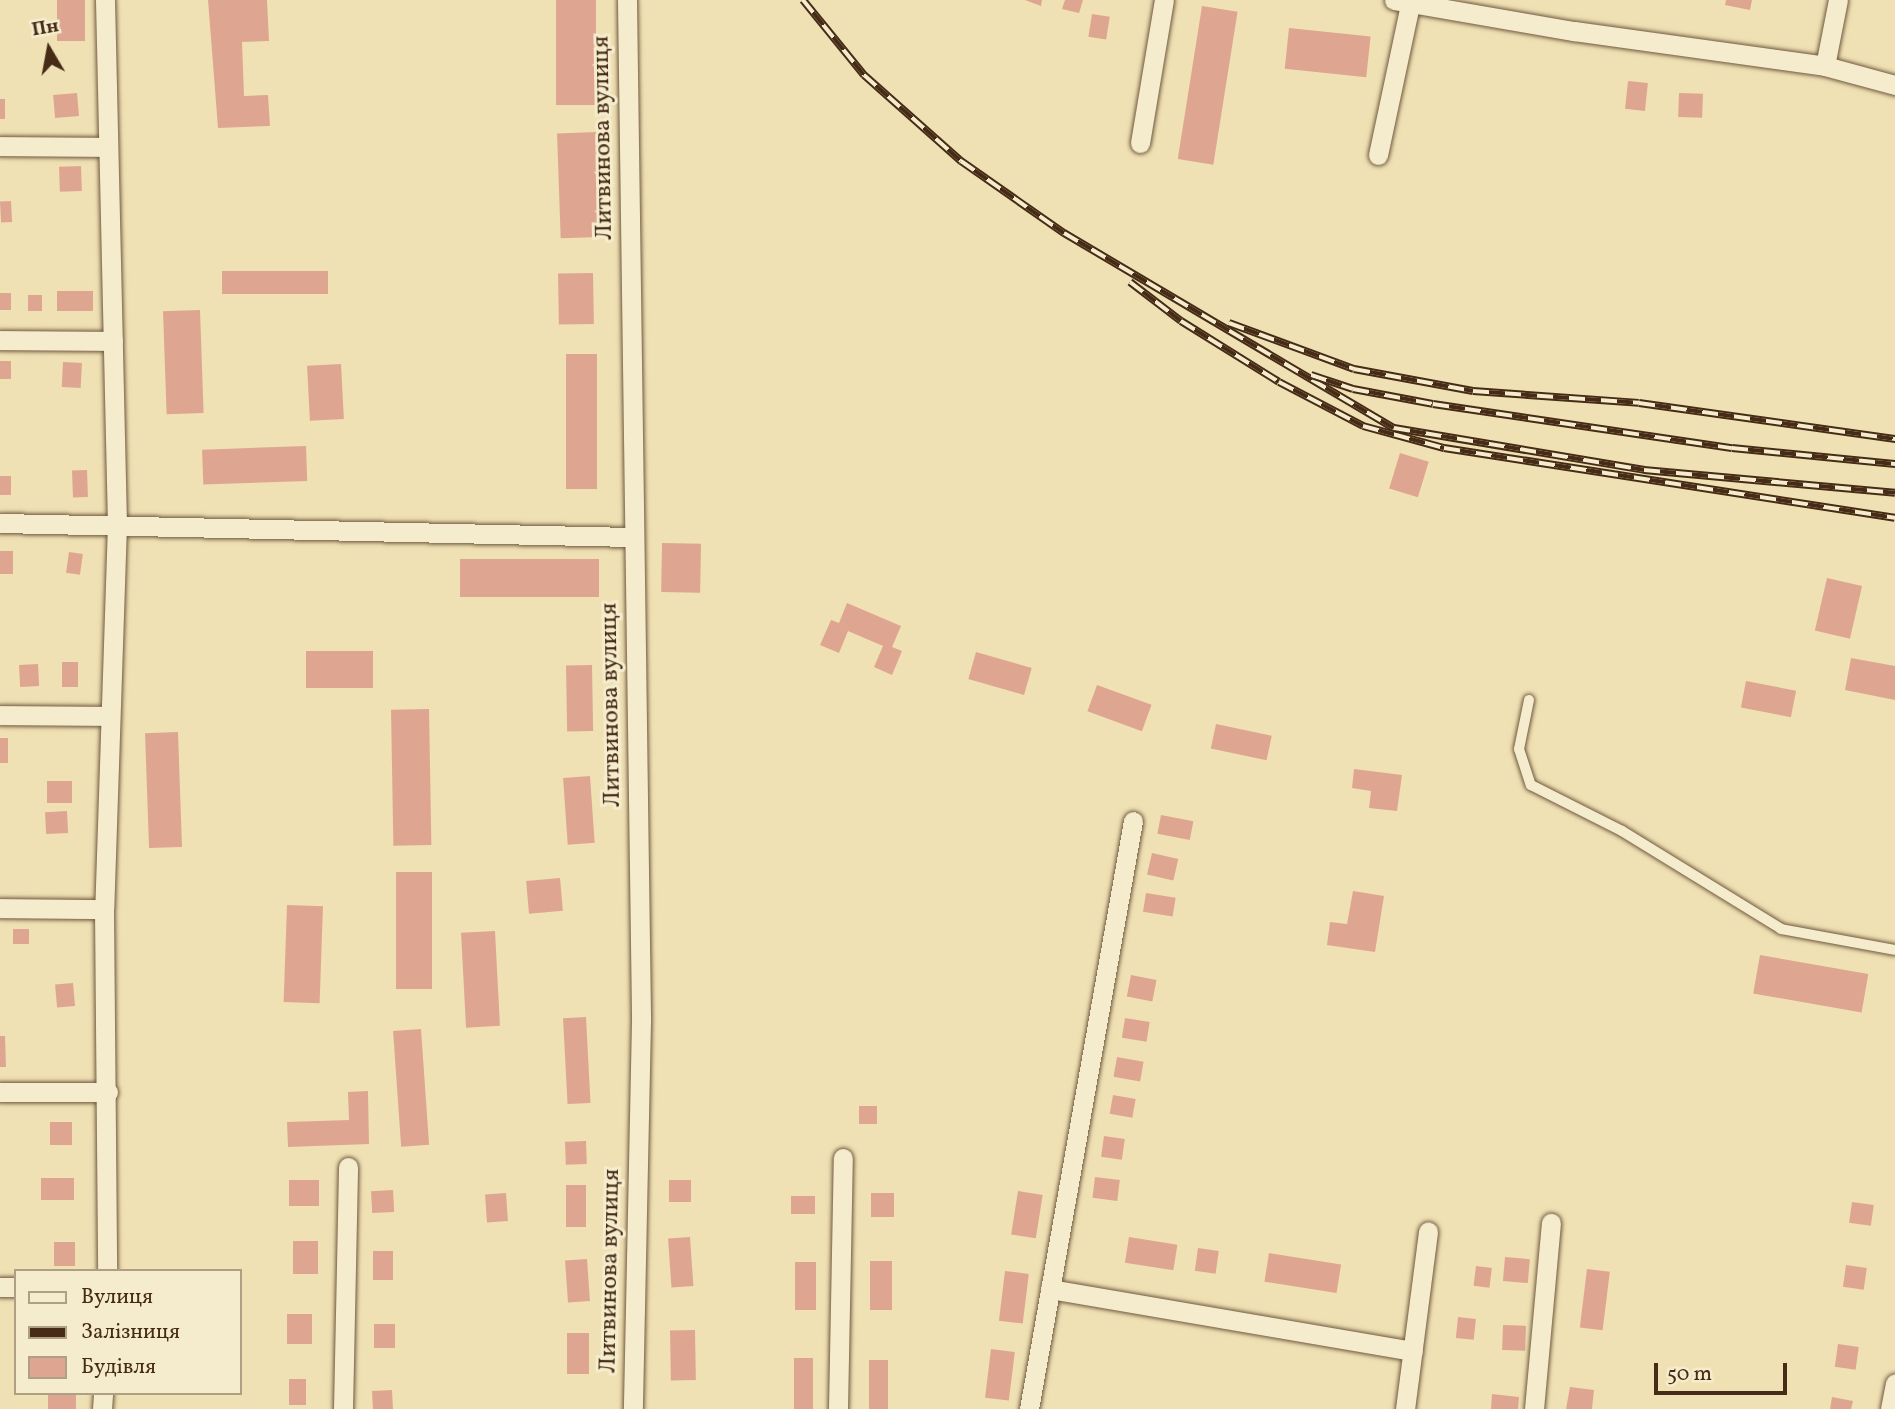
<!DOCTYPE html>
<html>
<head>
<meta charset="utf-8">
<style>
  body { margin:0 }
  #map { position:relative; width:1895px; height:1409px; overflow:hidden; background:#f0e1b4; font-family:Vollkorn,serif }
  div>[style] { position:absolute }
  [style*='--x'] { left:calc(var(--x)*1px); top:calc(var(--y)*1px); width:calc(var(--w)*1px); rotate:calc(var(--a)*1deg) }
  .building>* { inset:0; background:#dea690; transform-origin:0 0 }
  .roads { filter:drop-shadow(0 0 2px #70593e) drop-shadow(0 0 2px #70593e) }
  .lane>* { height:10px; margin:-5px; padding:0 5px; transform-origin:5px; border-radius:5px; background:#f5ecce }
  .street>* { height:19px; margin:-9.5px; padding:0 9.5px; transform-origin:9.5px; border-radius:9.5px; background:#f5ecce }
  .rail>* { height:8px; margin-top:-4px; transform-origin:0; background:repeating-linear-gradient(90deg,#f5ecce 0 16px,#462c16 0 32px); box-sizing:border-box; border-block:2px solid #462c16 }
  span { translate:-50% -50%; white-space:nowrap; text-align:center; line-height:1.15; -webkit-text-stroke:6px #f5ecce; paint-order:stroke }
  .street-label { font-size:24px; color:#462c16 }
  .legend { position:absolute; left:14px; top:1269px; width:228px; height:126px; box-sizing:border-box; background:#f5ecce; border:2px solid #af9f84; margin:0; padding:9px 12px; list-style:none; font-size:21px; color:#462c16 }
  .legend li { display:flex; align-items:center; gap:14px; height:35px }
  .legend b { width:35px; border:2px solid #af9f84 }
  .north { position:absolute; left:14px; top:14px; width:70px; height:70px; -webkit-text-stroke:5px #f5ecce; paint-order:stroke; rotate:350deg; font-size:19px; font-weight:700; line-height:28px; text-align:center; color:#462c16 }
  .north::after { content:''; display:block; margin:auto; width:24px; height:32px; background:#462c16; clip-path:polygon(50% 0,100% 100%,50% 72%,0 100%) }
  .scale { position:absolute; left:1654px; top:1363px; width:133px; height:32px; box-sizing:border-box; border:4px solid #462c16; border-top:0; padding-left:9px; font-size:21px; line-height:24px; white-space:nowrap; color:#462c16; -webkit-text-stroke:5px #f5ecce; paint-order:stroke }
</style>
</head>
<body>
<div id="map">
  <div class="building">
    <div style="left:57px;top:0;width:28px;height:41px"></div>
    <div style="clip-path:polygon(208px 0,267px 0,269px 41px,242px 42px,244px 96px,268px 95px,270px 126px,218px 128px)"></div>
    <div style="left:556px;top:0;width:40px;height:105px"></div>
    <div style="clip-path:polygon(1025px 0,1042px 0,1041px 6px)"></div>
    <div style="clip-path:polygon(1065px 0,1083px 0,1079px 13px,1062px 9px)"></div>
    <div style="clip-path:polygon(1726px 0,1752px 0,1750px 10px,1725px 5px)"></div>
    <div style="left:1202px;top:6px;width:36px;height:155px;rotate:9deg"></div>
    <div style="left:1092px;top:14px;width:18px;height:23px;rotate:9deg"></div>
    <div style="left:1289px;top:28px;width:82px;height:41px;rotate:6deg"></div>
    <div style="left:1628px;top:81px;width:20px;height:28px;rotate:6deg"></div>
    <div style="left:77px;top:93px;width:23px;height:24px;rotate:85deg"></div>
    <div style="left:1679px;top:93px;width:24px;height:24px;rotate:2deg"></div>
    <div style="left:0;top:99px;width:5px;height:20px"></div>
    <div style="left:597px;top:132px;width:105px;height:40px;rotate:88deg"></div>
    <div style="left:81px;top:166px;width:25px;height:22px;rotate:88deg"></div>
    <div style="left:11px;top:201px;width:21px;height:11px;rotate:87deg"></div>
    <div style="left:222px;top:271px;width:106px;height:23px"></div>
    <div style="left:593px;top:273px;width:51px;height:35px;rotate:89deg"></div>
    <div style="left:93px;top:291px;width:20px;height:36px;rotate:90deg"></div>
    <div style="left:0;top:293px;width:11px;height:17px"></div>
    <div style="left:28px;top:295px;width:14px;height:16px"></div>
    <div style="left:200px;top:310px;width:103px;height:37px;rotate:88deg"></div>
    <div style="left:566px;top:354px;width:31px;height:135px"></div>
    <div style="left:0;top:361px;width:11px;height:18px"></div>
    <div style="left:63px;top:362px;width:19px;height:25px;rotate:3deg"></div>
    <div style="left:341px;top:364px;width:55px;height:34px;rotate:87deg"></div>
    <div style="left:306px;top:446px;width:35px;height:104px;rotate:88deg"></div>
    <div style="left:1400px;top:453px;width:30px;height:37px;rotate:17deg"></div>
    <div style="left:87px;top:470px;width:27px;height:15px;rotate:88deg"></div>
    <div style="left:0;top:476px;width:11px;height:19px"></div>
    <div style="left:662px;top:543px;width:39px;height:49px;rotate:1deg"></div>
    <div style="left:0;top:551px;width:13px;height:23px"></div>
    <div style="left:69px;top:552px;width:14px;height:21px;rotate:8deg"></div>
    <div style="left:460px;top:559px;width:139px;height:38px"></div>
    <div style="left:1827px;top:578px;width:36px;height:54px;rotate:13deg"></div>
    <div style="clip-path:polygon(847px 603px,901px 626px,892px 647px,902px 651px,892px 675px,874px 667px,883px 646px,848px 631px,839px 653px,820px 645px,831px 620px,839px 623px)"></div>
    <div style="left:306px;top:651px;width:67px;height:37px"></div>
    <div style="left:976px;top:652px;width:58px;height:28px;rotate:16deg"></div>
    <div style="clip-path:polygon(1851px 658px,1895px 666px,1895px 700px,1845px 690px)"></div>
    <div style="left:62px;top:662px;width:16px;height:25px"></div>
    <div style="left:38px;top:664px;width:22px;height:19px;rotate:87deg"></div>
    <div style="left:592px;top:665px;width:66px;height:26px;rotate:89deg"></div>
    <div style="left:1746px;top:681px;width:51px;height:27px;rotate:11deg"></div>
    <div style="left:1097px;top:685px;width:58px;height:28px;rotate:20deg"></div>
    <div style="left:429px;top:709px;width:136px;height:38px;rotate:89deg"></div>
    <div style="left:1216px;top:724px;width:57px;height:25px;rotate:12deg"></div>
    <div style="left:178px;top:732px;width:115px;height:33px;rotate:88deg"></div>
    <div style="left:0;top:738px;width:8px;height:25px"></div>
    <div style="clip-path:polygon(1354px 769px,1402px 775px,1397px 811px,1369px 808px,1371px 791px,1352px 788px)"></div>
    <div style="left:590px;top:776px;width:67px;height:27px;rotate:86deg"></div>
    <div style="left:47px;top:781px;width:25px;height:22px"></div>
    <div style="left:67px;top:811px;width:22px;height:22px;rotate:87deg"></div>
    <div style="left:1161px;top:815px;width:33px;height:19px;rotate:11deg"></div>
    <div style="left:1152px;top:853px;width:27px;height:22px;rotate:13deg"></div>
    <div style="left:396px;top:872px;width:36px;height:117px"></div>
    <div style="left:560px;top:878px;width:33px;height:34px;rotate:85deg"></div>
    <div style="clip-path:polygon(1353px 891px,1384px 896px,1375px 952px,1327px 945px,1330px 922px,1347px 924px)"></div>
    <div style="left:1146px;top:893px;width:30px;height:19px;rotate:9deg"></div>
    <div style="left:287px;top:905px;width:36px;height:97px;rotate:2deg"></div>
    <div style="left:13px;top:929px;width:16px;height:15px"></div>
    <div style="left:495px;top:931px;width:95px;height:34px;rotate:87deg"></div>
    <div style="left:1760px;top:955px;width:110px;height:39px;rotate:10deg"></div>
    <div style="left:1131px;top:975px;width:26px;height:22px;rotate:11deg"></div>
    <div style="left:73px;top:983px;width:23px;height:18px;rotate:85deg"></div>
    <div style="left:586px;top:1017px;width:86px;height:23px;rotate:87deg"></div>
    <div style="left:1125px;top:1018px;width:25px;height:20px;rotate:9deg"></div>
    <div style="left:421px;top:1029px;width:116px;height:28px;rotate:86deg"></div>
    <div style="clip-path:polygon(0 1036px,5px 1036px,6px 1067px,0 1067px)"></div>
    <div style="left:1117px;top:1057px;width:27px;height:20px;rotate:10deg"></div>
    <div style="clip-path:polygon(368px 1091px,369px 1144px,288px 1147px,287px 1122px,349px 1120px,348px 1092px)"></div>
    <div style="left:1113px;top:1095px;width:23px;height:19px;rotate:10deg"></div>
    <div style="left:859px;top:1106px;width:18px;height:18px"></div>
    <div style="left:72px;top:1122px;width:23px;height:22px;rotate:90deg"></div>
    <div style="left:1104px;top:1136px;width:21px;height:21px;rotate:8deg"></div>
    <div style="left:586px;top:1141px;width:23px;height:21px;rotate:88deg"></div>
    <div style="left:1095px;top:1177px;width:25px;height:21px;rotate:7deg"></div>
    <div style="left:41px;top:1178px;width:33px;height:22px"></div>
    <div style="left:319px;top:1180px;width:26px;height:30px;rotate:90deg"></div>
    <div style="left:669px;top:1180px;width:22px;height:22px"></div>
    <div style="left:566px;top:1185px;width:20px;height:42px"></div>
    <div style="left:393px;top:1190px;width:22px;height:22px;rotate:87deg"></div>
    <div style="left:1018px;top:1191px;width:25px;height:44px;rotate:9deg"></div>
    <div style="left:506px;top:1193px;width:28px;height:21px;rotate:86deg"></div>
    <div style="left:871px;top:1193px;width:23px;height:24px"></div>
    <div style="left:791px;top:1196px;width:24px;height:18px"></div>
    <div style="left:1852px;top:1202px;width:22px;height:21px;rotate:8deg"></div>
    <div style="left:690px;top:1237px;width:49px;height:22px;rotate:86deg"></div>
    <div style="left:1129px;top:1237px;width:49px;height:26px;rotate:9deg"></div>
    <div style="left:318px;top:1241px;width:33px;height:25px;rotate:90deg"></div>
    <div style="left:54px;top:1242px;width:21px;height:24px"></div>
    <div style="left:1198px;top:1248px;width:21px;height:23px;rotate:8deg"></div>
    <div style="left:373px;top:1251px;width:20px;height:29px"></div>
    <div style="left:1269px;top:1253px;width:73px;height:29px;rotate:9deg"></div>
    <div style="left:1505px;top:1257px;width:25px;height:24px;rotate:5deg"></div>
    <div style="left:587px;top:1259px;width:42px;height:22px;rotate:86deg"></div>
    <div style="left:870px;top:1261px;width:22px;height:49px"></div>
    <div style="left:816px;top:1262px;width:48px;height:21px;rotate:90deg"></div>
    <div style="left:1846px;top:1265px;width:21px;height:22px;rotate:8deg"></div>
    <div style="left:1476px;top:1266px;width:16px;height:20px;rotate:7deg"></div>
    <div style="left:1587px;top:1269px;width:23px;height:59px;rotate:7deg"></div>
    <div style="left:1005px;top:1271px;width:24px;height:50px;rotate:7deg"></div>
    <div style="left:287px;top:1314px;width:25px;height:30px"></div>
    <div style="left:1458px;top:1317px;width:18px;height:21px;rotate:6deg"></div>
    <div style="left:374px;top:1324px;width:21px;height:24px"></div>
    <div style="left:1503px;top:1325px;width:23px;height:25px;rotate:2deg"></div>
    <div style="left:695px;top:1330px;width:50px;height:25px;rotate:89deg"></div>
    <div style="left:567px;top:1333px;width:22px;height:41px"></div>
    <div style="left:1838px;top:1344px;width:21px;height:23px;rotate:8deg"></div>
    <div style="left:991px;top:1349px;width:24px;height:49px;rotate:7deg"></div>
    <div style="left:794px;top:1358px;width:19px;height:51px"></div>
    <div style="left:869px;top:1360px;width:19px;height:49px"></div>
    <div style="left:289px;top:1379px;width:17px;height:26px"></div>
    <div style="clip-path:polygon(1570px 1387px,1594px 1390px,1592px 1409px,1566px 1409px)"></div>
    <div style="left:392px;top:1390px;width:19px;height:20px;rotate:87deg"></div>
    <div style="left:48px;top:1393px;width:28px;height:16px"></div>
    <div style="clip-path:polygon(1492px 1394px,1519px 1397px,1518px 1409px,1491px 1409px)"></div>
    <div style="clip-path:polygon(1832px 1397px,1853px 1401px,1851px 1409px,1830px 1409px)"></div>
  </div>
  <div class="roads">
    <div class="lane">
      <div style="--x:1529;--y:700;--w:50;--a:101.5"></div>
      <div style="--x:1519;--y:749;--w:38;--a:72"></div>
      <div style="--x:1531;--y:785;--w:102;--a:26.8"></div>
      <div style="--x:1622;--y:831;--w:187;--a:31.6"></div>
      <div style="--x:1781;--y:929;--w:116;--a:10.4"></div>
    </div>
    <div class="street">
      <div style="--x:105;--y:0;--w:524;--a:88.69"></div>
      <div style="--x:117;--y:524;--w:385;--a:91.9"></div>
      <div style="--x:104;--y:909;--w:362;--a:89.5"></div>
      <div style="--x:627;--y:0;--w:1021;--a:89.21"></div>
      <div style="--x:641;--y:1021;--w:388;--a:91.2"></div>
      <div style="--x:1394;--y:0;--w:183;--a:9.8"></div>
      <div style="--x:1574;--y:31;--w:253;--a:7.9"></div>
      <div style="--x:1825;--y:66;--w:73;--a:15.2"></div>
      <div style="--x:1825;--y:66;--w:67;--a:-78.9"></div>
      <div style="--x:1140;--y:143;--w:145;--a:-80.5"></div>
      <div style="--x:0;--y:146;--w:108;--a:0.5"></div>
      <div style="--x:1378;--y:155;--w:158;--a:-78"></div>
      <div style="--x:0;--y:340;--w:113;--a:0.5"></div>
      <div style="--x:0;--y:523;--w:634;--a:1.27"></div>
      <div style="--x:0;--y:715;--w:108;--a:0.5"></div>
      <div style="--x:0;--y:908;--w:104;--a:0.6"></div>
      <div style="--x:0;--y:1092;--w:108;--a:0"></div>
      <div style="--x:0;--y:1287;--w:16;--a:0"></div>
      <div style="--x:1050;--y:1289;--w:368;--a:9.7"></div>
      <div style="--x:102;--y:1409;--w:16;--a:-86"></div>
      <div style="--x:343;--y:1409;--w:242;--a:-88.8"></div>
      <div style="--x:838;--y:1409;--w:251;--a:-88.9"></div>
      <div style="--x:1029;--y:1409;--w:597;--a:-79.97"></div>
      <div style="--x:1405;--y:1409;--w:179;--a:-82.6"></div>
      <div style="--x:1534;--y:1409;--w:187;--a:-84.8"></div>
      <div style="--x:1890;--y:1409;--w:26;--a:-79"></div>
    </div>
  </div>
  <div class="rail">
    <div style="--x:803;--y:0;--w:97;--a:50.9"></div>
    <div style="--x:864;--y:75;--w:130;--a:41.6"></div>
    <div style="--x:961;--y:161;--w:126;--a:35"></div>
    <div style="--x:1064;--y:233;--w:383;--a:30.6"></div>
    <div style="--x:1394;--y:428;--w:254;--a:9.5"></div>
    <div style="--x:1644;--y:470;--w:252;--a:5.2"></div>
    <div style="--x:1130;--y:282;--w:64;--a:37.4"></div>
    <div style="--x:1181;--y:321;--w:115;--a:31.9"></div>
    <div style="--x:1279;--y:382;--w:95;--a:27.6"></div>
    <div style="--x:1363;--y:426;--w:84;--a:15.2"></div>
    <div style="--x:1444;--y:448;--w:456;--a:8.8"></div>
    <div style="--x:1229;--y:323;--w:133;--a:20.2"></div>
    <div style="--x:1354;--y:369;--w:121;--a:10.5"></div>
    <div style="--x:1473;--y:391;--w:166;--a:4.1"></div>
    <div style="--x:1639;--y:403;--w:259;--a:8"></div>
    <div style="--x:1311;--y:375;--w:44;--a:18.4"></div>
    <div style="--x:1353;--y:389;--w:81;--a:10.6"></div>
    <div style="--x:1433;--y:404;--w:302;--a:8.4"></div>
    <div style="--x:1732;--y:448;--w:164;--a:5.6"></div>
  </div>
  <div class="street-label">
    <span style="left:604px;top:138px;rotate:-91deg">Литвинова вулиця</span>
    <span style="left:612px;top:705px;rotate:-91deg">Литвинова вулиця</span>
    <span style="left:611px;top:1271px;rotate:-89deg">Литвинова вулиця</span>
  </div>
  <ul class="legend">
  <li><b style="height:9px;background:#f5ecce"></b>Вулиця</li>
  <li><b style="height:9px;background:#462c16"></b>Залізниця</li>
  <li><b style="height:19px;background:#dea690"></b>Будівля</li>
  </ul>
  <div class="north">Пн</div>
  <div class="scale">50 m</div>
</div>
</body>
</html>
